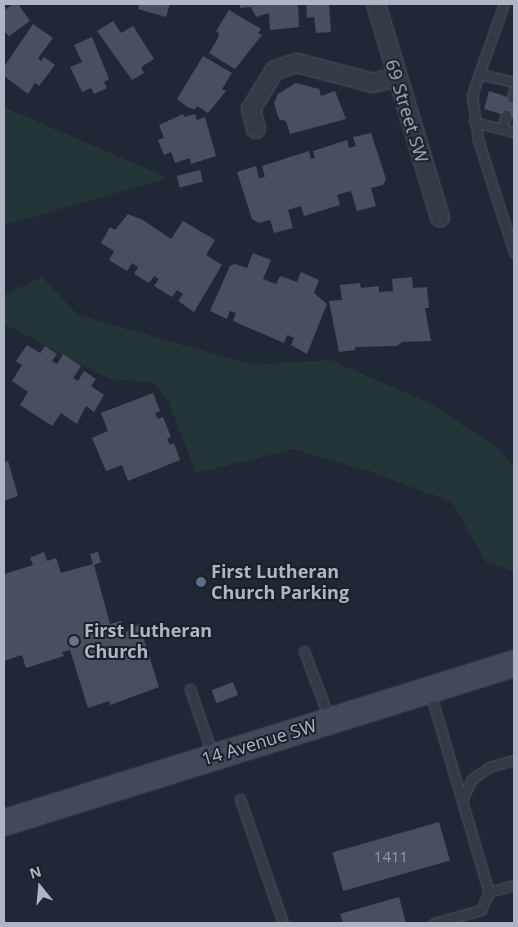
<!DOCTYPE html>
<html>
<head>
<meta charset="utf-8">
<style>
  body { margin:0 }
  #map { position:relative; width:518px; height:927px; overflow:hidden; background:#212835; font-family:"Open Sans",sans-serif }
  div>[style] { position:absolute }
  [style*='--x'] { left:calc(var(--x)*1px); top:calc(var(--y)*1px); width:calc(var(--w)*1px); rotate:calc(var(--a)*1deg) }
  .green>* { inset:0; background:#243537 }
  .building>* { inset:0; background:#484f5f; transform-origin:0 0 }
  .roads { filter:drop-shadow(0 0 1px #4f5560) drop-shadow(0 0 1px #4f5560) }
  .lane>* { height:9px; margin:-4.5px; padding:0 4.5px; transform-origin:4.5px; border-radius:4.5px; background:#343a46 }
  .street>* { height:18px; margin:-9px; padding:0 9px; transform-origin:9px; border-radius:9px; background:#343a46 }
  .secondary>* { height:25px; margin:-12.5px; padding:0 12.5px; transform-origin:12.5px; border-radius:12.5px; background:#434958 }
  .dots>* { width:14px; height:14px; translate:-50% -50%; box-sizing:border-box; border:2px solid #1a202a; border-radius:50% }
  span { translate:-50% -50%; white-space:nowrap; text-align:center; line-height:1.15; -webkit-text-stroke:4px #1a202a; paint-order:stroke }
  .number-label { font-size:15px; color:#959ca9 }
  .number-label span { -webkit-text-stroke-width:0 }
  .street-label { font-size:18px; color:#afb5c2 }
  .poi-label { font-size:18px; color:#afb5c2; font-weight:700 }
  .left { translate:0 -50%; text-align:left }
  .frame { position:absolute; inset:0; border:5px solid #afb5c2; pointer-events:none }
  .north { position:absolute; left:15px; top:862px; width:50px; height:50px; -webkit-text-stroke:4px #1a202a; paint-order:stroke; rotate:343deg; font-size:14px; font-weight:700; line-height:20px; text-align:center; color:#afb5c2 }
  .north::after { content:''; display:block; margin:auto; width:18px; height:22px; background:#afb5c2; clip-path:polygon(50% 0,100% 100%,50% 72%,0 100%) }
</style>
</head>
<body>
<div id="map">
  <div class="green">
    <div style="clip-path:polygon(4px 107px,168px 178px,4px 225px)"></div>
    <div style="clip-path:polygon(42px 277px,78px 315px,254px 365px,331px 360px,429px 403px,495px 445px,514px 467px,514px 571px,486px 562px,452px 502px,368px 471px,293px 449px,196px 473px,168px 400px,153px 382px,110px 379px,4px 324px,4px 295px)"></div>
  </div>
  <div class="building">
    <div style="clip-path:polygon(14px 4px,18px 4px,30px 21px,9px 36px,4px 31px,4px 10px)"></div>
    <div style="clip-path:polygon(139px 4px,170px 4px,166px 17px,138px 9px)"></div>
    <div style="clip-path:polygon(240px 4px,298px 4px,299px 27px,270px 30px,269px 13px,256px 17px,251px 7px,240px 8px)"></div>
    <div style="clip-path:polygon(306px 4px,329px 4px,331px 32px,316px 33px,314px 17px,307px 18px)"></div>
    <div style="clip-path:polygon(229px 10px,261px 29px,258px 33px,262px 35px,235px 69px,209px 53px,218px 38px,219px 33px,216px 31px)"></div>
    <div style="clip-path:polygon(113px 21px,121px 33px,133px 26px,154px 59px,141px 67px,144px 73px,132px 80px,97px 31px)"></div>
    <div style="clip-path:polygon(33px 24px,53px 38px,38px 58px,41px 61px,44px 57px,55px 65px,39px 86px,35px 83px,28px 94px,4px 76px,4px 67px)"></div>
    <div style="clip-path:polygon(92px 37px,109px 79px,104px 82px,107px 88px,94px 94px,91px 88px,82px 92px,70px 67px,82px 62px,74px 45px)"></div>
    <div style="clip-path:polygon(203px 56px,232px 73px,222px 89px,226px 91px,208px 113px,197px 106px,195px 109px,189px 108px,177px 99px)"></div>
    <div style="clip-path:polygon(296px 83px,319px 89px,321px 96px,335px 91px,346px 119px,290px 134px,286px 121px,279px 119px,274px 103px,278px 94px)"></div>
    <div style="clip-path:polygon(489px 91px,514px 99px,514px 118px,484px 109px)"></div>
    <div style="clip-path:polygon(183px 114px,184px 117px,195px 114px,197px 120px,205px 117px,216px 156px,191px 164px,190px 158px,175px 163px,171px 152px,164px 155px,158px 140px,164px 138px,159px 125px)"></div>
    <div style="clip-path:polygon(371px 133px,386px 179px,383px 185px,371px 188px,376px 206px,357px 211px,351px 191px,337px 195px,340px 205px,304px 216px,301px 206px,288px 210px,293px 228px,274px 233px,270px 220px,259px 223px,252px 219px,237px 172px,256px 166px,259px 178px,265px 177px,262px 166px,309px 151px,311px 159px,315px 158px,313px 151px,347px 140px,349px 148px,356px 146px,353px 137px)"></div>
    <div style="left:200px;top:170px;width:12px;height:24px;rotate:76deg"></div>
    <div style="clip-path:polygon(128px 214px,143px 220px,171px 239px,183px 221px,215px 240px,206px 255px,222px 265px,194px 312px,178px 301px,183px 294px,177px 290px,172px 297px,154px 286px,159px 279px,154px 276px,149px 283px,134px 274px,138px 267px,132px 263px,127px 271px,109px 260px,114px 251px,101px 243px,110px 227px,115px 230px)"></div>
    <div style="clip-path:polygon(253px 253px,271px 260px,263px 279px,276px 284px,280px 276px,297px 282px,301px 272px,319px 280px,314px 293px,327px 304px,307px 354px,291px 345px,294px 338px,287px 335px,284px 343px,233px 321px,236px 313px,230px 311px,227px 319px,210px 311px,230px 266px,235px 264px,247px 268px)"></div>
    <div style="clip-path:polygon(412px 277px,413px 288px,427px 287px,429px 308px,425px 308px,431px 341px,402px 342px,397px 346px,355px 347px,355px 350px,339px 352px,329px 301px,342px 300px,340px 285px,360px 283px,361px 288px,379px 286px,379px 292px,393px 291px,392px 279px)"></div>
    <div style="clip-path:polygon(27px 345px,40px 353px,45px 346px,57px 354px,52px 361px,57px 364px,63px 354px,81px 366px,73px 378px,78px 381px,84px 371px,96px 379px,91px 386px,104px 395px,94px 412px,86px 406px,77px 424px,61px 413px,52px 426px,20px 405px,28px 392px,12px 381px,22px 365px,16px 361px)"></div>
    <div style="clip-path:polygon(153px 393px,160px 411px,155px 413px,158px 419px,163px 417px,171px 437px,167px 439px,170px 445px,174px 443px,180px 460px,128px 481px,122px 465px,106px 471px,92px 438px,108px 431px,101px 413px)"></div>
    <div style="clip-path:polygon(8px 461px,18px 496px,4px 501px,4px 462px)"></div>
    <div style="left:44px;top:552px;width:9px;height:15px;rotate:69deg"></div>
    <div style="clip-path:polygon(98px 552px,101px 562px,94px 565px,110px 624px,121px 621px,124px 633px,139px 624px,159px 687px,110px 705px,109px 701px,88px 708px,70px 650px,62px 652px,64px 656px,26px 668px,22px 655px,4px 661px,4px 574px,56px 558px,61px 573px,93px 564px,90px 554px)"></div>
    <div style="left:233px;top:682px;width:14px;height:23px;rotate:69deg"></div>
    <div style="left:439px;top:822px;width:40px;height:111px;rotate:74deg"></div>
    <div style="clip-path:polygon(399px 897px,406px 923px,343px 923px,340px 914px)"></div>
  </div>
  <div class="roads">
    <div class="lane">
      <div style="--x:479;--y:74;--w:74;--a:-70.3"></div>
      <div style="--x:514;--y:82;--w:36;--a:-167"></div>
      <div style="--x:479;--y:74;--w:22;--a:108"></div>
      <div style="--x:472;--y:95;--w:45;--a:82.4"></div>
      <div style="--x:478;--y:140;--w:118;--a:72.2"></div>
      <div style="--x:512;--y:98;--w:8;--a:-76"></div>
      <div style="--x:474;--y:122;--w:41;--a:14"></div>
      <div style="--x:502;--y:129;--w:15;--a:-74"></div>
      <div style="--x:304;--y:651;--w:74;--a:69.4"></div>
      <div style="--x:190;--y:689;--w:71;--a:71.1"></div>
      <div style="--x:430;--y:692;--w:209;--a:73.6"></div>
      <div style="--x:489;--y:892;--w:26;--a:-16"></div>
      <div style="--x:240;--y:799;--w:131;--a:70.9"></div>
      <div style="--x:462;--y:800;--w:23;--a:-65"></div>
      <div style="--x:472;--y:779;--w:21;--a:-35"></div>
      <div style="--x:489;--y:767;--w:26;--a:-16"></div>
      <div style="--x:434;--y:923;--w:49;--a:-15.5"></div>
      <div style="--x:481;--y:910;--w:20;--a:-66"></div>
    </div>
    <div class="street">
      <div style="--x:376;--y:4;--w:223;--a:73.3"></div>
      <div style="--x:256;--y:129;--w:21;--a:-104"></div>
      <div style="--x:251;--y:109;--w:46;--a:-58.4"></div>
      <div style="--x:275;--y:70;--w:23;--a:-18"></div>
      <div style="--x:297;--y:63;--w:79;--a:14.7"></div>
      <div style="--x:373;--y:83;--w:25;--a:-14"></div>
    </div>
    <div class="secondary">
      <div style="--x:4;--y:822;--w:534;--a:-17.32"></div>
    </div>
  </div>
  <div class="dots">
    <div style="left:201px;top:582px;background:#5c6f8a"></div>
    <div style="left:74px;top:641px;background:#6b7280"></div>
  </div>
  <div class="number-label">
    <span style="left:391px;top:857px">1411</span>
  </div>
  <div class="street-label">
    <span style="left:407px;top:111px;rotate:73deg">69 Street SW</span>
    <span style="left:259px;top:742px;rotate:-17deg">14 Avenue SW</span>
  </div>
  <div class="poi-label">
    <span class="left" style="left:211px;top:582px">First Lutheran<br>Church Parking</span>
    <span class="left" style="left:84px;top:641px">First Lutheran<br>Church</span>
  </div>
  <div class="frame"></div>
  <div class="north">N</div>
</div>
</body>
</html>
